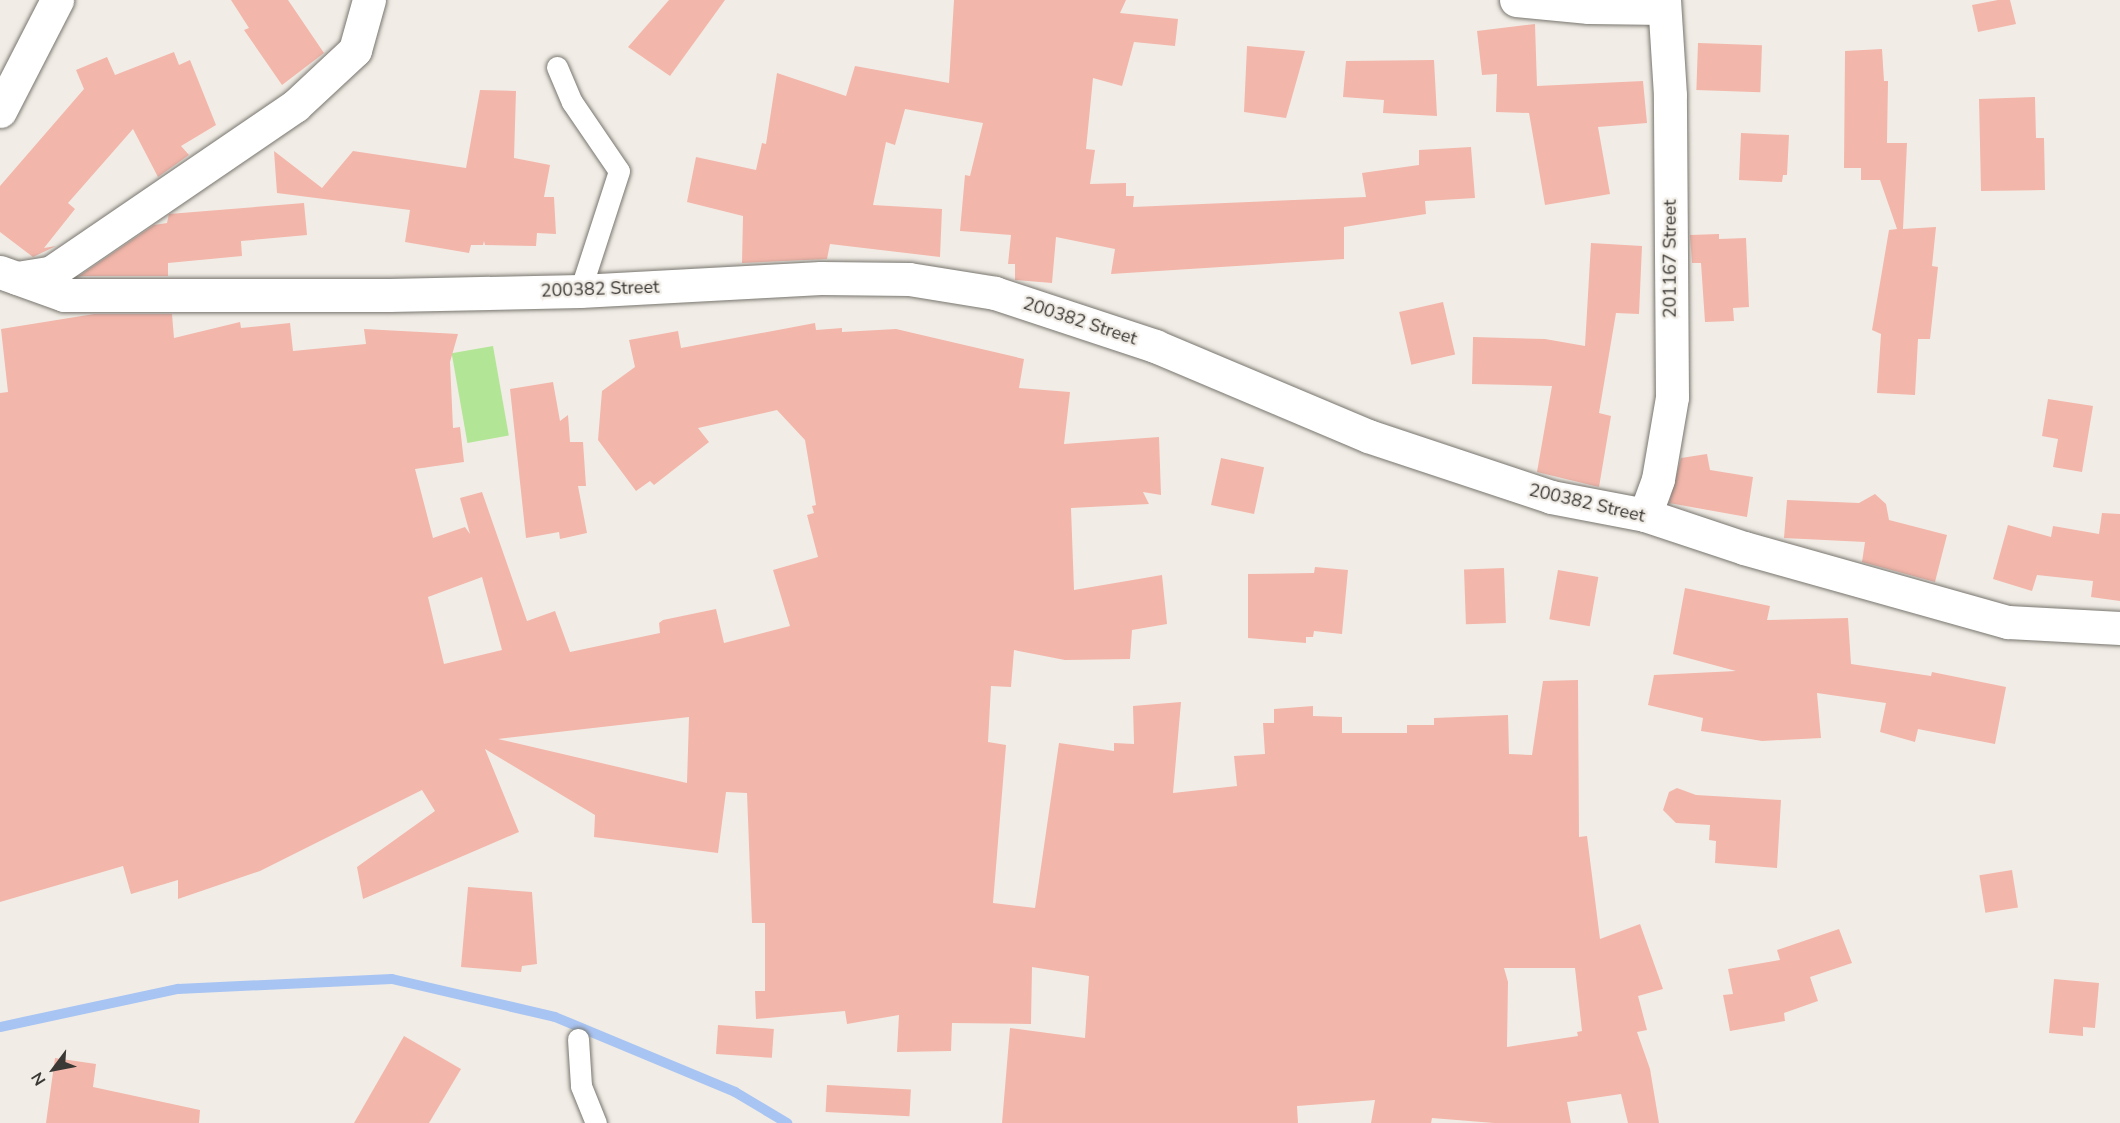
<!DOCTYPE html>
<html>
<head>
<meta charset="utf-8">
<style>
  body { margin:0 }
  #map { position:relative; width:2120px; height:1123px; overflow:hidden; background:#f1ede6; font-family:"Nunito Sans",sans-serif }
  div>[style] { position:absolute }
  [style*='--x'] { left:calc(var(--x)*1px); top:calc(var(--y)*1px); width:calc(var(--w)*1px); rotate:calc(var(--a)*1deg) }
  .green>* { inset:0; background:#b3e596; transform-origin:0 0 }
  .stream>* { height:10px; margin:-5px; padding:0 5px; transform-origin:5px; border-radius:5px; background:#a8c4f3 }
  .building>* { inset:0; background:#f3b6aa; transform-origin:0 0 }
  .roads { filter:drop-shadow(0 0 2px #78756e) drop-shadow(0 0 2px #78756e) }
  .lane>* { height:21px; margin:-10.5px; padding:0 10.5px; transform-origin:10.5px; border-radius:10.5px; background:#fff }
  .street>* { height:33px; margin:-16.5px; padding:0 16.5px; transform-origin:16.5px; border-radius:16.5px; background:#fff }
  .secondary>* { height:33px; margin:-16.5px; padding:0 16.5px; transform-origin:16.5px; border-radius:16.5px; background:#fff }
  span { translate:-50% -50%; white-space:nowrap; text-align:center; line-height:1.15; -webkit-text-stroke:4.5px #f1ede6; paint-order:stroke }
  .street-label { font-size:18px; color:#3b3936 }
  .north { position:absolute; left:24px; top:1039px; width:60px; height:60px; -webkit-text-stroke:4px #f1ede6; paint-order:stroke; rotate:238deg; font-size:16px; font-weight:700; line-height:24px; text-align:center; color:#3b3936 }
  .north::after { content:''; display:block; margin:auto; width:21px; height:27px; background:#3b3936; clip-path:polygon(50% 0,100% 100%,50% 72%,0 100%) }
</style>
</head>
<body>
<div id="map">
  <div class="green">
    <div style="left:493px;top:346px;width:91px;height:42px;rotate:80deg"></div>
  </div>
  <div class="stream">
    <div style="--x:0;--y:1027;--w:182;--a:-12.1"></div>
    <div style="--x:178;--y:989;--w:214;--a:-2.7"></div>
    <div style="--x:392;--y:979;--w:167;--a:13.1"></div>
    <div style="--x:555;--y:1017;--w:195;--a:22.6"></div>
    <div style="--x:735;--y:1092;--w:61;--a:30.8"></div>
  </div>
  <div class="building">
    <div style="clip-path:polygon(231px 0,288px 0,324px 53px,282px 85px,244px 30px,249px 28px)"></div>
    <div style="clip-path:polygon(669px 0,725px 0,670px 76px,628px 47px)"></div>
    <div style="clip-path:polygon(954px 0,1126px 0,1120px 13px,1178px 19px,1175px 46px,1134px 42px,1122px 86px,1093px 78px,1086px 149px,1095px 150px,1090px 184px,1126px 183px,1126px 196px,1134px 196px,1133px 207px,1366px 197px,1362px 173px,1419px 165px,1419px 150px,1471px 147px,1475px 198px,1425px 201px,1426px 214px,1344px 227px,1344px 259px,1111px 274px,1115px 249px,1056px 237px,1052px 283px,1015px 280px,1015px 264px,1008px 264px,1011px 235px,960px 231px,965px 175px,970px 176px,983px 123px,905px 109px,895px 145px,886px 142px,873px 205px,942px 209px,940px 257px,830px 244px,827px 259px,742px 263px,743px 216px,687px 202px,696px 157px,756px 170px,762px 143px,766px 144px,777px 73px,846px 96px,855px 66px,949px 83px)"></div>
    <div style="clip-path:polygon(1998px 0,2010px 0,2016px 24px,1978px 32px,1972px 5px)"></div>
    <div style="clip-path:polygon(1535px 24px,1537px 86px,1643px 81px,1647px 123px,1598px 127px,1610px 194px,1545px 205px,1529px 113px,1496px 112px,1497px 74px,1482px 75px,1477px 31px)"></div>
    <div style="left:1698px;top:43px;width:64px;height:47px;rotate:2deg"></div>
    <div style="clip-path:polygon(1247px 46px,1305px 51px,1286px 118px,1244px 112px)"></div>
    <div style="clip-path:polygon(1882px 49px,1884px 81px,1888px 81px,1887px 143px,1907px 143px,1903px 229px,1936px 227px,1932px 266px,1938px 267px,1930px 339px,1918px 339px,1915px 395px,1877px 393px,1881px 334px,1872px 330px,1889px 230px,1897px 229px,1880px 180px,1861px 180px,1861px 168px,1844px 168px,1845px 51px)"></div>
    <div style="clip-path:polygon(174px 52px,179px 65px,190px 60px,216px 125px,181px 146px,189px 155px,158px 177px,133px 129px,68px 203px,75px 209px,44px 248px,56px 246px,33px 257px,0 232px,0 186px,84px 89px,76px 70px,107px 57px,115px 75px)"></div>
    <div style="clip-path:polygon(1434px 60px,1437px 116px,1383px 113px,1384px 100px,1343px 97px,1346px 61px)"></div>
    <div style="clip-path:polygon(480px 90px,516px 91px,514px 158px,550px 165px,544px 197px,554px 197px,556px 234px,537px 233px,536px 246px,485px 245px,484px 241px,483px 245px,471px 245px,469px 253px,405px 242px,410px 210px,277px 193px,274px 151px,322px 188px,353px 151px,466px 168px)"></div>
    <div style="clip-path:polygon(2035px 97px,2036px 138px,2044px 138px,2045px 190px,1981px 191px,1979px 99px)"></div>
    <div style="clip-path:polygon(1741px 133px,1789px 135px,1787px 175px,1783px 175px,1782px 182px,1739px 180px)"></div>
    <div style="clip-path:polygon(304px 203px,307px 235px,241px 241px,242px 256px,168px 263px,168px 276px,79px 276px,154px 225px,167px 223px,169px 214px)"></div>
    <div style="clip-path:polygon(1719px 234px,1719px 239px,1746px 238px,1749px 307px,1733px 308px,1734px 321px,1705px 322px,1701px 263px,1692px 263px,1690px 235px)"></div>
    <div style="clip-path:polygon(1591px 243px,1642px 246px,1639px 314px,1616px 313px,1599px 413px,1611px 416px,1599px 487px,1537px 472px,1552px 386px,1472px 384px,1473px 337px,1545px 339px,1585px 346px)"></div>
    <div style="left:1443px;top:302px;width:54px;height:45px;rotate:77deg"></div>
    <div style="clip-path:polygon(evenodd,94px 314px,172px 314px,174px 338px,240px 322px,241px 328px,290px 323px,293px 351px,366px 344px,364px 329px,458px 334px,450px 362px,453px 428px,460px 427px,464px 462px,415px 469px,433px 538px,465px 527px,470px 534px,460px 498px,482px 492px,527px 621px,555px 611px,570px 652px,660px 633px,659px 623px,663px 620px,716px 609px,724px 643px,790px 626px,773px 570px,818px 557px,807px 515px,814px 513px,812px 506px,816px 505px,805px 440px,777px 410px,698px 428px,709px 442px,654px 485px,650px 481px,636px 491px,598px 440px,602px 391px,635px 367px,629px 340px,678px 331px,681px 348px,815px 323px,816px 330px,842px 328px,842px 332px,896px 329px,1024px 359px,1019px 388px,1070px 392px,1064px 444px,1159px 437px,1161px 495px,1143px 492px,1149px 504px,1071px 508px,1074px 590px,1162px 575px,1167px 624px,1132px 630px,1130px 659px,1065px 660px,1014px 650px,1011px 687px,991px 686px,988px 742px,1006px 745px,993px 903px,1035px 908px,1059px 743px,1114px 751px,1114px 743px,1134px 744px,1133px 706px,1181px 702px,1173px 793px,1237px 786px,1234px 756px,1265px 754px,1263px 723px,1274px 723px,1274px 709px,1313px 706px,1313px 716px,1342px 717px,1342px 733px,1407px 733px,1407px 725px,1434px 725px,1434px 718px,1508px 715px,1509px 754px,1532px 755px,1543px 681px,1578px 680px,1579px 837px,1587px 836px,1600px 939px,1640px 924px,1663px 989px,1638px 996px,1647px 1030px,1637px 1032px,1650px 1069px,1659px 1123px,1628px 1123px,1621px 1094px,1567px 1102px,1571px 1123px,1494px 1123px,1432px 1118px,1431px 1123px,1371px 1123px,1375px 1100px,1297px 1106px,1298px 1123px,1002px 1123px,1010px 1028px,1085px 1038px,1089px 976px,1032px 967px,1031px 1024px,952px 1023px,951px 1051px,897px 1052px,899px 1015px,847px 1024px,845px 1011px,756px 1019px,755px 991px,765px 991px,765px 923px,752px 923px,747px 793px,726px 792px,718px 853px,594px 837px,595px 815px,485px 749px,519px 832px,363px 899px,357px 867px,435px 811px,422px 790px,260px 871px,178px 899px,178px 880px,131px 894px,123px 866px,0 902px,0 393px,8px 392px,1px 329px,94px 314px,482px 577px,502px 650px,444px 664px,428px 597px,482px 577px,94px 314px,689px 717px,687px 783px,498px 739px,689px 717px,94px 314px,1504px 968px,1575px 968px,1582px 1031px,1577px 1032px,1578px 1036px,1507px 1047px,1508px 982px,1504px 968px)"></div>
    <div style="clip-path:polygon(553px 382px,560px 421px,568px 415px,570px 442px,583px 442px,586px 486px,578px 486px,587px 533px,560px 539px,559px 532px,526px 538px,510px 389px)"></div>
    <div style="clip-path:polygon(2048px 399px,2093px 406px,2082px 472px,2053px 467px,2058px 439px,2042px 436px)"></div>
    <div style="clip-path:polygon(1707px 454px,1710px 470px,1753px 477px,1747px 517px,1669px 503px,1681px 458px)"></div>
    <div style="left:1221px;top:458px;width:44px;height:48px;rotate:12deg"></div>
    <div style="clip-path:polygon(1875px 494px,1886px 504px,1889px 520px,1947px 535px,1935px 582px,1862px 562px,1865px 542px,1784px 538px,1787px 500px,1859px 503px)"></div>
    <div style="clip-path:polygon(2102px 513px,2120px 514px,2120px 601px,2091px 597px,2093px 581px,2037px 575px,2032px 591px,1993px 579px,2008px 525px,2051px 537px,2053px 526px,2099px 534px)"></div>
    <div style="clip-path:polygon(1315px 567px,1348px 570px,1342px 634px,1314px 631px,1313px 637px,1306px 637px,1306px 643px,1248px 638px,1248px 574px,1314px 573px)"></div>
    <div style="left:1504px;top:568px;width:55px;height:40px;rotate:88deg"></div>
    <div style="left:1558px;top:570px;width:41px;height:50px;rotate:10deg"></div>
    <div style="clip-path:polygon(1685px 588px,1770px 606px,1767px 620px,1848px 618px,1851px 664px,1931px 676px,1932px 672px,2006px 687px,1995px 744px,1918px 729px,1915px 742px,1880px 732px,1886px 703px,1817px 693px,1821px 738px,1762px 741px,1701px 731px,1703px 718px,1648px 705px,1654px 675px,1736px 671px,1673px 654px)"></div>
    <div style="clip-path:polygon(1677px 788px,1696px 795px,1781px 800px,1777px 868px,1715px 863px,1716px 841px,1709px 840px,1710px 825px,1676px 823px,1663px 810px,1669px 792px)"></div>
    <div style="left:2012px;top:870px;width:38px;height:33px;rotate:81deg"></div>
    <div style="clip-path:polygon(468px 887px,532px 892px,537px 964px,522px 966px,521px 972px,461px 967px)"></div>
    <div style="clip-path:polygon(1839px 929px,1852px 963px,1810px 977px,1818px 1001px,1784px 1013px,1785px 1021px,1730px 1031px,1723px 995px,1733px 994px,1728px 969px,1780px 960px,1777px 950px)"></div>
    <div style="clip-path:polygon(2054px 979px,2099px 983px,2095px 1028px,2083px 1027px,2083px 1036px,2049px 1033px)"></div>
    <div style="left:718px;top:1025px;width:56px;height:29px;rotate:4deg"></div>
    <div style="clip-path:polygon(404px 1036px,461px 1069px,429px 1123px,354px 1123px)"></div>
    <div style="clip-path:polygon(55px 1058px,96px 1064px,93px 1087px,200px 1110px,199px 1123px,46px 1123px)"></div>
    <div style="left:827px;top:1085px;width:84px;height:27px;rotate:3deg"></div>
  </div>
  <div class="roads">
    <div class="lane">
      <div style="--x:557;--y:67;--w:38;--a:67"></div>
      <div style="--x:572;--y:102;--w:83;--a:55.7"></div>
      <div style="--x:619;--y:171;--w:126;--a:108"></div>
      <div style="--x:578;--y:1039;--w:47;--a:86.3"></div>
      <div style="--x:581;--y:1086;--w:40;--a:68"></div>
    </div>
    <div class="street">
      <div style="--x:1516;--y:0;--w:73;--a:5.5"></div>
      <div style="--x:1589;--y:7;--w:75;--a:0.8"></div>
      <div style="--x:0;--y:272;--w:68;--a:19.8"></div>
      <div style="--x:64;--y:295;--w:325;--a:0"></div>
      <div style="--x:389;--y:295;--w:191;--a:-1.2"></div>
      <div style="--x:580;--y:291;--w:241;--a:-3.1"></div>
      <div style="--x:821;--y:278;--w:88;--a:0.7"></div>
      <div style="--x:909;--y:279;--w:87;--a:9.2"></div>
      <div style="--x:995;--y:293;--w:169;--a:18.3"></div>
      <div style="--x:1155;--y:346;--w:231;--a:22.9"></div>
      <div style="--x:1368;--y:436;--w:193;--a:18.4"></div>
      <div style="--x:1551;--y:497;--w:96;--a:10.8"></div>
      <div style="--x:1645;--y:515;--w:104;--a:18.4"></div>
      <div style="--x:1744;--y:548;--w:274;--a:15.7"></div>
      <div style="--x:2008;--y:622;--w:112;--a:3.1"></div>
      <div style="--x:17;--y:278;--w:33;--a:-9"></div>
      <div style="--x:50;--y:273;--w:297;--a:-34.3"></div>
      <div style="--x:295;--y:106;--w:82;--a:-43"></div>
      <div style="--x:355;--y:50;--w:52;--a:-74.4"></div>
      <div style="--x:1645;--y:515;--w:38;--a:-70"></div>
      <div style="--x:1658;--y:479;--w:83;--a:-80.3"></div>
      <div style="--x:1672;--y:397;--w:302;--a:-90.4"></div>
      <div style="--x:1670;--y:95;--w:95;--a:-93.6"></div>
    </div>
    <div class="secondary">
      <div style="--x:0;--y:111;--w:125;--a:-62.8"></div>
    </div>
  </div>
  <div class="street-label">
    <span style="left:1670px;top:259px;rotate:-90deg">201167 Street</span>
    <span style="left:600px;top:289px;rotate:-2deg">200382 Street</span>
    <span style="left:1080px;top:321px;rotate:18deg">200382 Street</span>
    <span style="left:1587px;top:503px;rotate:13deg">200382 Street</span>
  </div>
  <div class="north">N</div>
</div>
</body>
</html>
